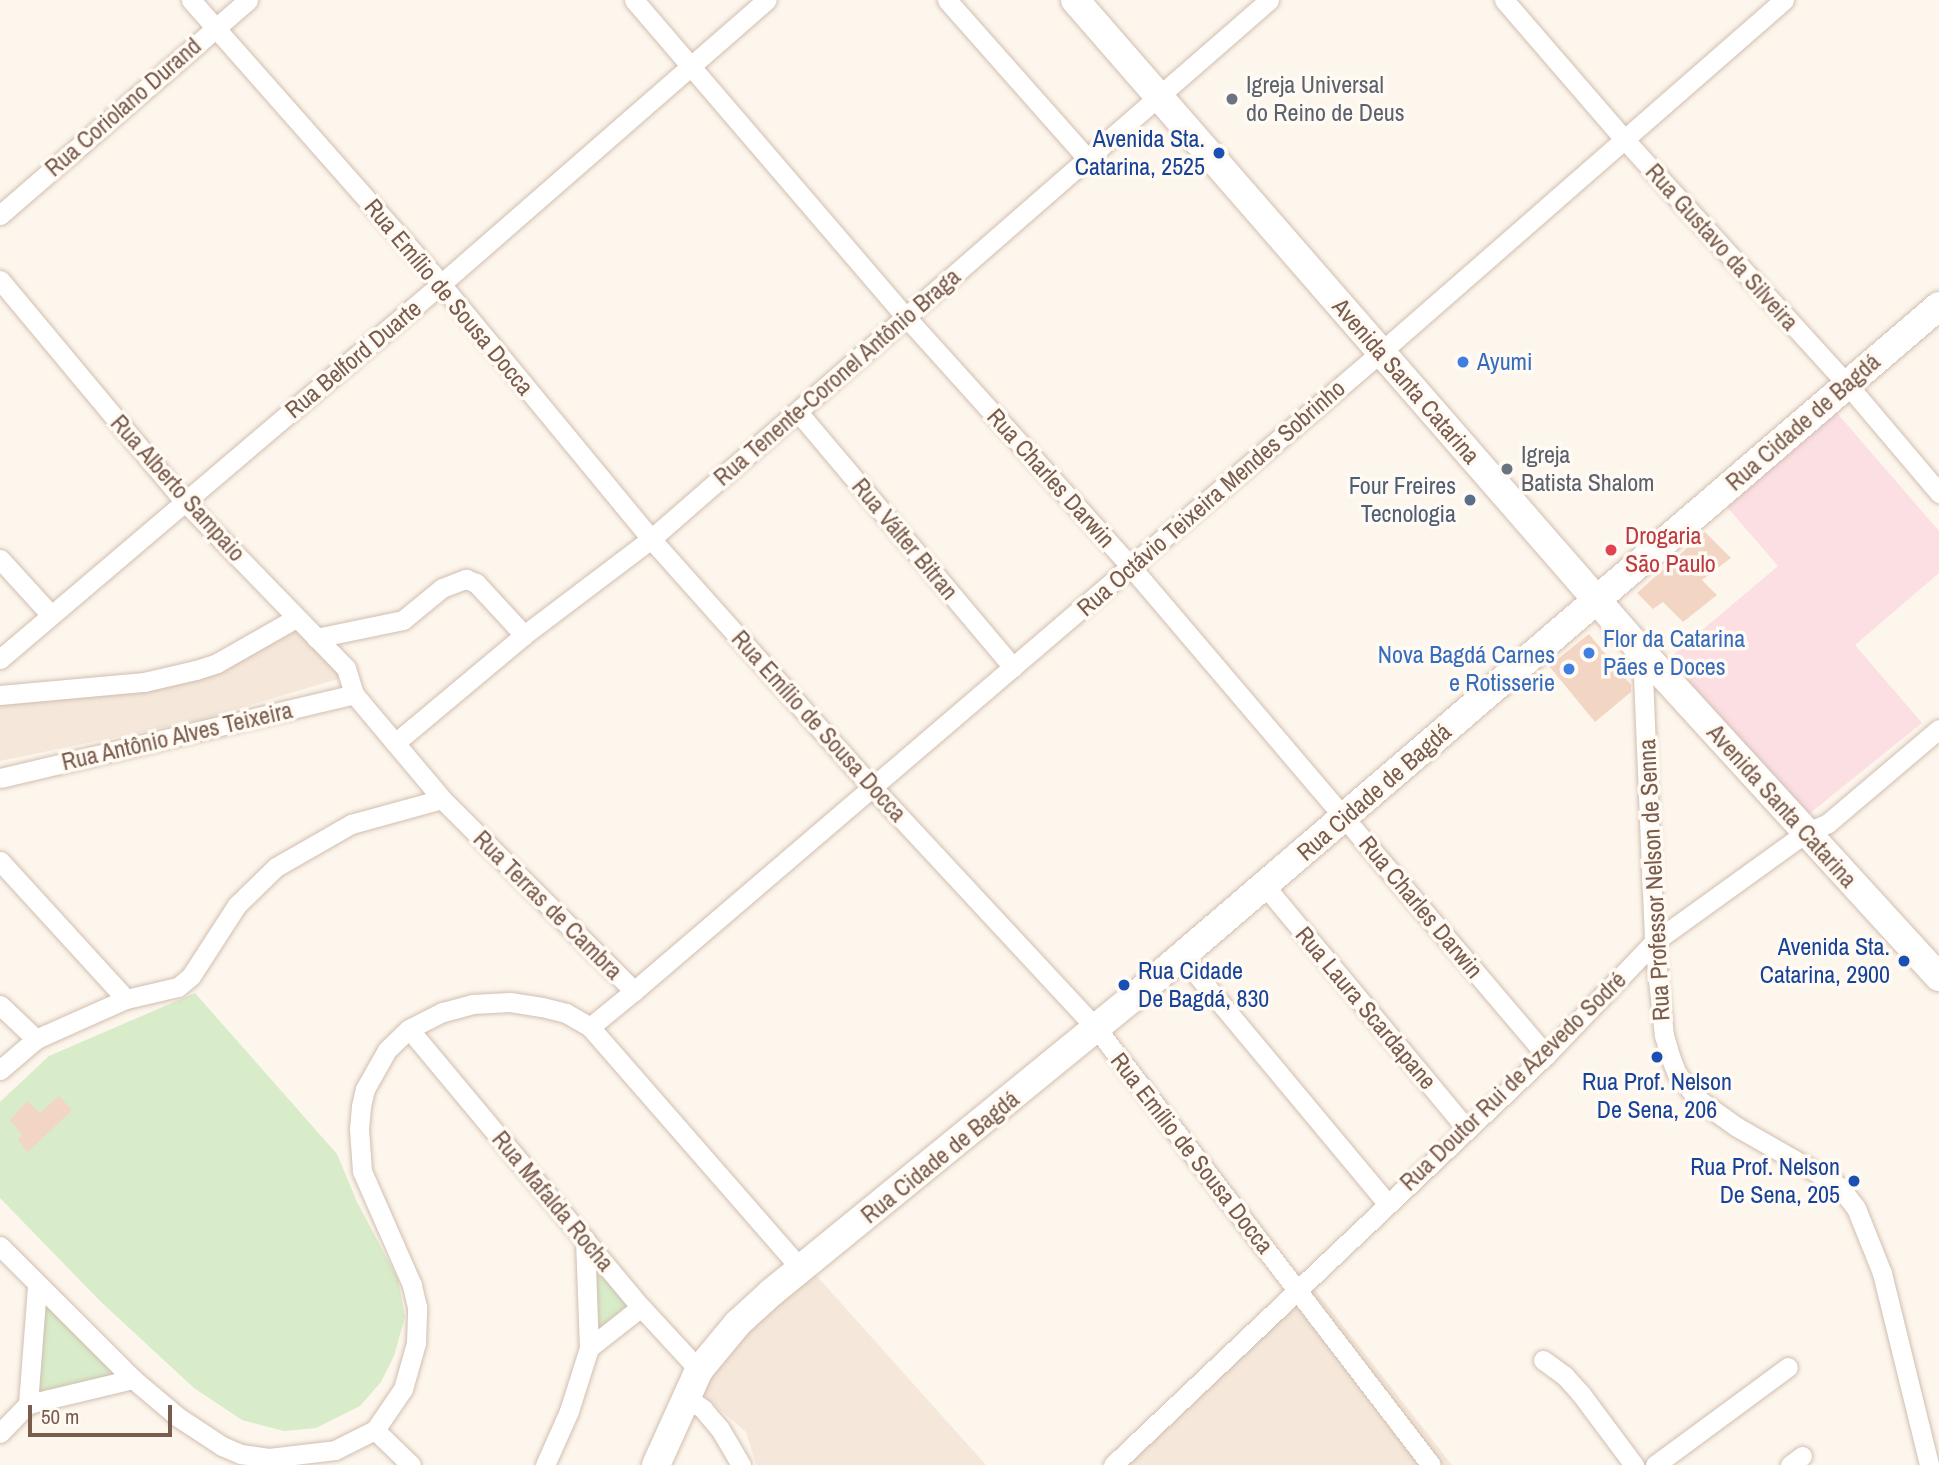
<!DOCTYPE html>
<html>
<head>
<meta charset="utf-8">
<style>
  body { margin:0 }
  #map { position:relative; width:1939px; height:1465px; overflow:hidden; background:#fdf6ec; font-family:"Archivo Narrow",sans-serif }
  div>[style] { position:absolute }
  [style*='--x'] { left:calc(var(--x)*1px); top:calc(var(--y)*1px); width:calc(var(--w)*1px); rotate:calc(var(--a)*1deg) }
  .residential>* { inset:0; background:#f5e8da }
  .medical>* { inset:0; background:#fbdfe3 }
  .green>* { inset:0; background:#d8ecc9 }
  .building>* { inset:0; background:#f3d5c3 }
  .roads { filter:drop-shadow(0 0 2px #d1beb0) drop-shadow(0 0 2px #d1beb0) }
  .street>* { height:19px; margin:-9.5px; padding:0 9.5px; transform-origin:9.5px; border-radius:9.5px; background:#fff }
  .secondary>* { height:28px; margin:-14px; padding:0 14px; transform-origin:14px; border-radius:14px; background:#fff }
  .dots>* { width:19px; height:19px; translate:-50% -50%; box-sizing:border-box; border:4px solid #fffaf3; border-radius:50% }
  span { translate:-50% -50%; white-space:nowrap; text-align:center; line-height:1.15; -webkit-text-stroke:7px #fffaf3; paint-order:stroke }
  .worship-label { font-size:24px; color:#5b616d }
  .left { translate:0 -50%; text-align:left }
  .street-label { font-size:24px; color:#7a5c4d }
  .transit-label { font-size:24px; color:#164399 }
  .right { translate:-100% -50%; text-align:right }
  .shop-label { font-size:24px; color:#366cbe }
  .service-label { font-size:24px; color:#4e5e75 }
  .health-label { font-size:24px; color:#be3a42 }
  .scale { position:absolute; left:28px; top:1405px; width:144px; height:32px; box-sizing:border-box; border:4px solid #7a5c4d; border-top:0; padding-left:9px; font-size:21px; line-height:24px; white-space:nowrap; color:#7a5c4d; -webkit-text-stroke:5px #fffaf3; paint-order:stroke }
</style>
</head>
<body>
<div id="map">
  <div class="residential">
    <div style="clip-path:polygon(300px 627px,345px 677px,204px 719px,0 761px,0 697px,89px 697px,211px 671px)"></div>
    <div style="clip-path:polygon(815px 1274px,986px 1465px,756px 1465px,746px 1432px,702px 1394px,710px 1363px)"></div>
    <div style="clip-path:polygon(1309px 1282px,1452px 1465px,1118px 1465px)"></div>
  </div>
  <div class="medical">
    <div style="clip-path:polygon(1837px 413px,1939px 531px,1939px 573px,1855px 645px,1922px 723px,1809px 814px,1668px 659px,1778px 566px,1727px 507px)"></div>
  </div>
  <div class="green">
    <div style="clip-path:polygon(195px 993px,337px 1154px,357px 1202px,398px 1279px,405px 1317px,394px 1356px,381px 1382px,360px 1406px,316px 1428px,284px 1431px,242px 1420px,194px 1388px,100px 1301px,0 1198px,0 1102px,49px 1056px)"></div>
    <div style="clip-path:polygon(592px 1256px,633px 1303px,595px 1340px,597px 1299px)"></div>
    <div style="clip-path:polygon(43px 1284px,156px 1392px,93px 1391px,35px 1408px)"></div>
  </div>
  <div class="building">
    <div style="clip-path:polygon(1705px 532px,1731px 558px,1702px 580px,1717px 595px,1683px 622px,1663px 602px,1653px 609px,1637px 593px)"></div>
    <div style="clip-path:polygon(1589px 634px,1631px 685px,1631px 692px,1595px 722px,1549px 666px)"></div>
    <div style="clip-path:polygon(59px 1096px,72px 1110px,28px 1152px,18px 1140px,22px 1135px,10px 1120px,27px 1101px,40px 1113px)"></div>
  </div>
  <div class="roads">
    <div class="street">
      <div style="--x:191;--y:0;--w:378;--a:48.6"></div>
      <div style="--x:441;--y:284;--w:330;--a:50.5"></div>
      <div style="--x:651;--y:539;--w:334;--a:48.3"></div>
      <div style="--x:873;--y:788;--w:329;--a:47.1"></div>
      <div style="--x:1097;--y:1029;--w:549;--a:52.55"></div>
      <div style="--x:634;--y:0;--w:418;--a:49.4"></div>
      <div style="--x:906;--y:317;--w:336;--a:48"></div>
      <div style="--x:1131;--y:567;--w:641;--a:49.62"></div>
      <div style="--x:947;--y:0;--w:211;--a:48.5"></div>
      <div style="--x:1504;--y:0;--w:184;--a:49.2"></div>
      <div style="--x:1624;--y:139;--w:331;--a:47.7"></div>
      <div style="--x:1847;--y:384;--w:143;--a:49.8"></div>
      <div style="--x:0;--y:215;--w:328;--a:-40.9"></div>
      <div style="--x:0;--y:280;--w:289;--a:50.2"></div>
      <div style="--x:185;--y:502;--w:231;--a:45.9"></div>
      <div style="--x:346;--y:668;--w:27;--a:73"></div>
      <div style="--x:798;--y:412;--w:334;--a:49.9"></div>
      <div style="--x:0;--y:559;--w:74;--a:47.7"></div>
      <div style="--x:316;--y:638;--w:89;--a:-11.7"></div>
      <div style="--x:403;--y:620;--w:50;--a:-39.4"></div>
      <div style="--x:442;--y:588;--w:26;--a:-21"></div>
      <div style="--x:466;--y:579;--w:11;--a:22"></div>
      <div style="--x:476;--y:583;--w:71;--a:47.3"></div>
      <div style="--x:1642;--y:652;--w:290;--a:87.6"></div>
      <div style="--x:1654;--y:942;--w:94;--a:83.9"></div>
      <div style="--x:1664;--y:1035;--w:22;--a:74"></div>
      <div style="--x:1670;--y:1056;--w:19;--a:69"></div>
      <div style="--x:1677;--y:1074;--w:34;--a:50"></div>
      <div style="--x:1699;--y:1100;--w:47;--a:35.4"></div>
      <div style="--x:1737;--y:1127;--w:105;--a:29.7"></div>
      <div style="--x:1828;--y:1179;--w:14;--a:34"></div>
      <div style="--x:1840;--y:1187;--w:26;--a:53"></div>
      <div style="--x:1856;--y:1208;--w:70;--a:68.2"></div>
      <div style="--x:1882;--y:1273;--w:198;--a:76.2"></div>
      <div style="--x:0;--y:659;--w:579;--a:-40.38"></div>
      <div style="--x:441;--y:284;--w:432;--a:-41.1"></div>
      <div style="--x:354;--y:694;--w:137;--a:50"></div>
      <div style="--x:442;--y:799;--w:272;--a:45"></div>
      <div style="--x:634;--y:991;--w:57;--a:140.7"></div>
      <div style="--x:590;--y:1027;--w:322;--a:48.9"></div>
      <div style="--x:0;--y:695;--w:145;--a:-5.2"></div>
      <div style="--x:144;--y:682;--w:53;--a:-13"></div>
      <div style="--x:196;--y:670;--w:22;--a:-18"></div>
      <div style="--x:217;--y:663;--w:91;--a:-29.7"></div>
      <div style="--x:395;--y:743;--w:168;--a:-39.9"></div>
      <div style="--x:524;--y:635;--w:159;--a:-37.1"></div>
      <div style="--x:651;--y:539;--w:820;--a:-41.09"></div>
      <div style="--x:0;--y:778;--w:364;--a:-13.3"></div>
      <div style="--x:0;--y:861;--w:187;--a:47.6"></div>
      <div style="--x:1265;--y:886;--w:316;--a:50.3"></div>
      <div style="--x:1182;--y:957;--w:320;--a:50.2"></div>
      <div style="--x:634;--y:991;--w:983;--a:-40.54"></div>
      <div style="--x:1381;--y:352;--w:535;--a:-41.14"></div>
      <div style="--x:0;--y:1005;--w:50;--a:43.4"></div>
      <div style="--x:409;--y:1029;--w:362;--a:50.2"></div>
      <div style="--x:641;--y:1307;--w:86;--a:47.4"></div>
      <div style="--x:0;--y:1070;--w:48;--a:-40.7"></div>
      <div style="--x:36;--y:1039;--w:98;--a:-24"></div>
      <div style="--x:126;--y:999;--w:53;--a:-13"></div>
      <div style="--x:178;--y:987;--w:17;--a:-40"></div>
      <div style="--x:191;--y:976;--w:85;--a:-57.1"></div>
      <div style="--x:237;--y:905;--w:54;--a:-44.3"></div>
      <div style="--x:276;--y:867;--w:86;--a:-29.8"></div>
      <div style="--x:351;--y:824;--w:94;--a:-15.4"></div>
      <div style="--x:0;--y:1246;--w:188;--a:45"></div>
      <div style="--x:133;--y:1379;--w:59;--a:40.2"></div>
      <div style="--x:178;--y:1417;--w:53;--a:33.4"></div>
      <div style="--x:222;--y:1446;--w:21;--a:23"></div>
      <div style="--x:241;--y:1454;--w:28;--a:8"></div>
      <div style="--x:269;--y:1458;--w:66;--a:-6.9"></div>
      <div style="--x:335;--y:1450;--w:45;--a:-26.6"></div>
      <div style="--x:375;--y:1430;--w:50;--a:-55.7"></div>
      <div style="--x:403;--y:1389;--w:48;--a:-74.2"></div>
      <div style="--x:416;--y:1343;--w:36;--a:-88"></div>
      <div style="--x:417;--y:1307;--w:23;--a:-103"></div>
      <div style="--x:412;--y:1285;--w:124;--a:-113.7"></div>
      <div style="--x:362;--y:1171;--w:42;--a:-94.1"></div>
      <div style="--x:359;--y:1129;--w:23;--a:-85"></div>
      <div style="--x:361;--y:1106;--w:17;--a:-77"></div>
      <div style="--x:365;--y:1089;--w:45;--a:-60.6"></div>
      <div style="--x:387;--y:1050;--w:30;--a:-44"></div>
      <div style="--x:409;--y:1029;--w:38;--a:-27"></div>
      <div style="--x:443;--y:1012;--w:30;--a:-15"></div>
      <div style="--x:472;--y:1004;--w:38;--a:-3"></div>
      <div style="--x:510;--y:1002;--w:32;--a:9"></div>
      <div style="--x:542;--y:1007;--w:25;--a:14"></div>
      <div style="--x:566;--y:1013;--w:28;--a:30"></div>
      <div style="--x:589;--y:1348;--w:66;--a:-38.3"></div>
      <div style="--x:1543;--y:1360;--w:26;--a:36"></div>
      <div style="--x:1564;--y:1375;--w:25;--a:48"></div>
      <div style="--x:1581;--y:1394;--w:89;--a:53.3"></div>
      <div style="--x:686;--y:1397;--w:21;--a:35"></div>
      <div style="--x:703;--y:1409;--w:26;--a:50"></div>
      <div style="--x:720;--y:1429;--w:42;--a:59.7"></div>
      <div style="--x:28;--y:1404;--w:117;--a:-85.6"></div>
      <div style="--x:375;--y:1430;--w:50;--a:44.2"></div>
      <div style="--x:0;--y:1433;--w:40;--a:-46"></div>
      <div style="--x:28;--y:1404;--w:108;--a:-13.4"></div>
      <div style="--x:545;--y:1465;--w:59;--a:-66"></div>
      <div style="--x:569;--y:1411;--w:66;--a:-72.4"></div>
      <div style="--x:589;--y:1348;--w:109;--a:-92.1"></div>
      <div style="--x:1113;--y:1465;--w:596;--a:-43.44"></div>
      <div style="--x:1546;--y:1055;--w:156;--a:-46.3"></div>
      <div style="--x:1654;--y:942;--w:186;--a:-35.8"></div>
      <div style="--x:1805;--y:833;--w:25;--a:-23"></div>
      <div style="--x:1828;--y:823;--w:145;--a:-40.3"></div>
      <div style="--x:1655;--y:1465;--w:165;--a:-36.4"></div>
      <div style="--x:1790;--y:1465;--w:15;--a:-37"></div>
    </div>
    <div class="secondary">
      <div style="--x:1075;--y:0;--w:864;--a:48.99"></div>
      <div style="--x:1642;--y:652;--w:440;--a:47.6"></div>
      <div style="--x:656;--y:1465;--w:104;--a:-65.6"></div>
      <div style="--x:699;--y:1370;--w:61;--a:-50.3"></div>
      <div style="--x:738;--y:1323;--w:46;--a:-42.4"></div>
      <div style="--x:772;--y:1292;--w:466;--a:-39.2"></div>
      <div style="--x:1133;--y:998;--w:1062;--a:-40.65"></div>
    </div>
  </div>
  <div class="dots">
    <div style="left:1232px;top:99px;background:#6b7280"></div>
    <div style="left:1219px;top:153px;background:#1a4fb4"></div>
    <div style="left:1463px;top:362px;background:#3f7fe0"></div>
    <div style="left:1507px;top:469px;background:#6b7280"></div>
    <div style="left:1470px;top:500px;background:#5c6f8a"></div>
    <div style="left:1611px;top:550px;background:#e0444e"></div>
    <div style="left:1589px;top:653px;background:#3f7fe0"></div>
    <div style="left:1569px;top:669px;background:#3f7fe0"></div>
    <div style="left:1904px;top:961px;background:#1a4fb4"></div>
    <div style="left:1124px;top:985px;background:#1a4fb4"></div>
    <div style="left:1657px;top:1057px;background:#1a4fb4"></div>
    <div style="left:1854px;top:1181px;background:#1a4fb4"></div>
  </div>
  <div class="worship-label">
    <span class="left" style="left:1246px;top:99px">Igreja Universal<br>do Reino de Deus</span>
    <span class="left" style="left:1521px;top:469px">Igreja<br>Batista Shalom</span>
  </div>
  <div class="street-label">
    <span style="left:123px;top:107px;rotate:-41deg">Rua Coriolano Durand</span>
    <span style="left:1722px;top:247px;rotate:48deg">Rua Gustavo da Silveira</span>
    <span style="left:449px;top:297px;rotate:50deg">Rua Emílio de Sousa Docca</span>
    <span style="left:353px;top:359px;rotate:-40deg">Rua Belford Duarte</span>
    <span style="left:837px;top:377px;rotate:-41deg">Rua Tenente-Coronel Antônio Braga</span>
    <span style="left:1406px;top:381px;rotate:49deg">Avenida Santa Catarina</span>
    <span style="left:1803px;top:422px;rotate:-41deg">Rua Cidade de Bagdá</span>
    <span style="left:1051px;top:478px;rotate:48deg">Rua Charles Darwin</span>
    <span style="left:178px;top:488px;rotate:48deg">Rua Alberto Sampaio</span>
    <span style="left:1211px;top:498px;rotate:-41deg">Rua Octávio Teixeira Mendes Sobrinho</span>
    <span style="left:905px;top:539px;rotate:50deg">Rua Válter Bitran</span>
    <span style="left:819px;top:726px;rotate:48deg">Rua Emílio de Sousa Docca</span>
    <span style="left:177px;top:736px;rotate:-13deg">Rua Antônio Alves Teixeira</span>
    <span style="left:1374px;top:792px;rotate:-41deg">Rua Cidade de Bagdá</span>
    <span style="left:1782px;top:806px;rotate:48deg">Avenida Santa Catarina</span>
    <span style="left:1654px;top:880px;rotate:-93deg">Rua Professor Nelson de Senna</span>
    <span style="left:548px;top:905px;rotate:45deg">Rua Terras de Cambra</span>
    <span style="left:1421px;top:907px;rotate:50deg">Rua Charles Darwin</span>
    <span style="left:1366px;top:1008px;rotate:50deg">Rua Laura Scardapane</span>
    <span style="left:1513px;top:1081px;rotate:-44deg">Rua Doutor Rui de Azevedo Sodré</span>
    <span style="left:1192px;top:1153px;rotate:52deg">Rua Emílio de Sousa Docca</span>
    <span style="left:940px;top:1157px;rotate:-39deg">Rua Cidade de Bagdá</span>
    <span style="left:553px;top:1201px;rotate:50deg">Rua Mafalda Rocha</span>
  </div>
  <div class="transit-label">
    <span class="right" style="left:1205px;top:153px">Avenida Sta.<br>Catarina, 2525</span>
    <span class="right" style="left:1890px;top:961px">Avenida Sta.<br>Catarina, 2900</span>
    <span class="left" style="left:1138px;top:985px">Rua Cidade<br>De Bagdá, 830</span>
    <span style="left:1657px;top:1096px">Rua Prof. Nelson<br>De Sena, 206</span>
    <span class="right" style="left:1840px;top:1181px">Rua Prof. Nelson<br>De Sena, 205</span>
  </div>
  <div class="shop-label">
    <span class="left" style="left:1477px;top:362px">Ayumi</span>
    <span class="left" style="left:1603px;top:653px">Flor da Catarina<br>Pães e Doces</span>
    <span class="right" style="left:1555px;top:669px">Nova Bagdá Carnes<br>e Rotisserie</span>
  </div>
  <div class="service-label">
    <span class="right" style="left:1456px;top:500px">Four Freires<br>Tecnologia</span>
  </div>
  <div class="health-label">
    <span class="left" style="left:1625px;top:550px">Drogaria<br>São Paulo</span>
  </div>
  <div class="scale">50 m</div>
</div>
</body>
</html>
